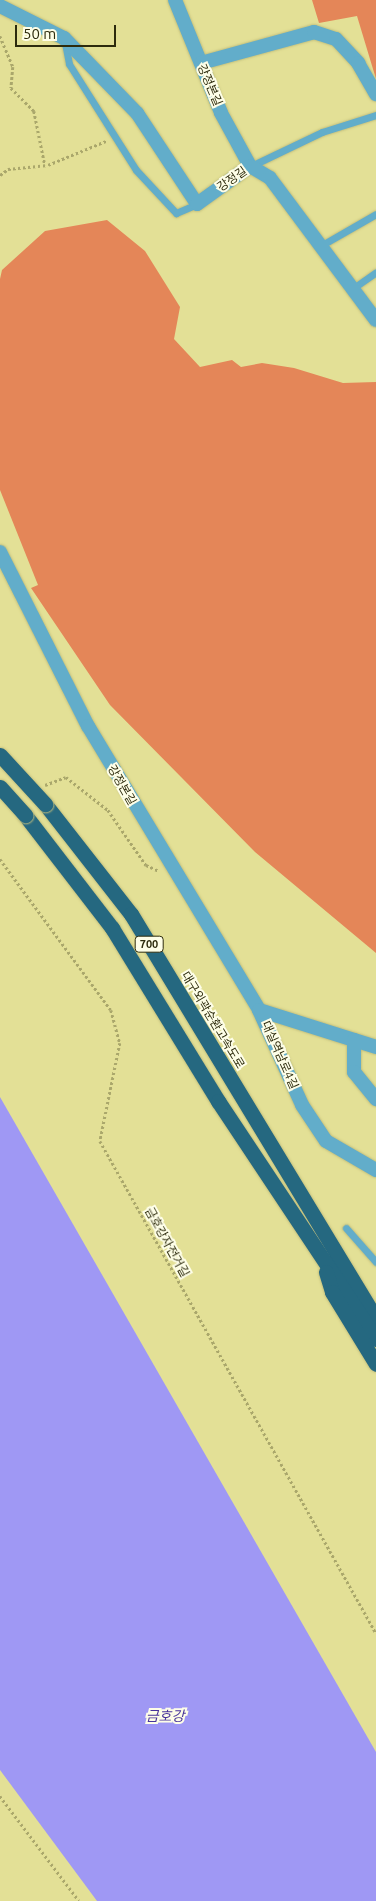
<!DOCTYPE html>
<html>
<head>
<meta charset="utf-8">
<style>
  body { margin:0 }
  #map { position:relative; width:376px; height:1901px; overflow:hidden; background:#e3e096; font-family:Ubuntu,"Noto Sans KR",sans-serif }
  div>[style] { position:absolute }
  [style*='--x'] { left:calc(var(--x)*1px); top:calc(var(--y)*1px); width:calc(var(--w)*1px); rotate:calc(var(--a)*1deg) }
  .forest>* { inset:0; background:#e48658 }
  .water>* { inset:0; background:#9f98f4 }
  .path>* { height:2.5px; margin-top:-1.25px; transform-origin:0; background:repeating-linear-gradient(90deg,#aaa76b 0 2.5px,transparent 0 5px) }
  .roads { filter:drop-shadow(0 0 1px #c2bf7d) drop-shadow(0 0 1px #c2bf7d) }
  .service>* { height:7px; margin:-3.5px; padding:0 3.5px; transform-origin:3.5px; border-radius:3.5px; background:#62adca }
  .minor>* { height:14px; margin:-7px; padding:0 7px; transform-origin:7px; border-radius:7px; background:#62adca }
  .motorway>* { height:15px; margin:-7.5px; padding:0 7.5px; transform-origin:7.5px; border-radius:7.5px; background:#256880 }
  .bridges { filter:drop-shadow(0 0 1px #c2bf7d) drop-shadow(0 0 1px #c2bf7d) }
  .motorway-bridge>* { height:15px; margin:-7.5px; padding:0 7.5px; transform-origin:7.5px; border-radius:7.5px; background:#256880 }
  span { translate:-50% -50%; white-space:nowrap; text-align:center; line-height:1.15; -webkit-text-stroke:4px #fefee8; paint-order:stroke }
  .shield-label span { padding:1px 4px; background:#fefee8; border:1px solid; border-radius:4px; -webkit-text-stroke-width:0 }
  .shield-label { font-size:11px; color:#2d2b0d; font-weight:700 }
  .street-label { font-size:12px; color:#2d2b0d }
  .water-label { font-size:14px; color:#47329a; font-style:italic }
  .scale { position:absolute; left:15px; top:25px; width:101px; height:22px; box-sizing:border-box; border:2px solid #2d2b0d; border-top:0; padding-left:6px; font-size:15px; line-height:18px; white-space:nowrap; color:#2d2b0d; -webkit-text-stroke:4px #fefee8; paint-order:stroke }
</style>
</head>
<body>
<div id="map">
  <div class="forest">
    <div style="clip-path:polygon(312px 0,376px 0,376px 79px,357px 16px,319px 23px)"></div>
    <div style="clip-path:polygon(107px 220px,145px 251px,180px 307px,174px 339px,200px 367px,232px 360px,241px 367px,262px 363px,294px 368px,343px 383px,376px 382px,376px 953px,255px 852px,110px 705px,31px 588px,38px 585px,0 490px,0 279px,2px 270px,45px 231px)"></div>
  </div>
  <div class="water">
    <div style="clip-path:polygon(0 1097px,376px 1752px,376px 1901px,97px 1901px,0 1770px)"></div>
  </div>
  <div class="path">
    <div style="--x:0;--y:36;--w:34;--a:67"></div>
    <div style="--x:13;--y:67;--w:21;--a:95"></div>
    <div style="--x:11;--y:88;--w:33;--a:45"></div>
    <div style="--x:34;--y:111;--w:55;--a:78.5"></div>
    <div style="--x:0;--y:175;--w:10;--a:-37"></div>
    <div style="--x:8;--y:169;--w:40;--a:-5.7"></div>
    <div style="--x:48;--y:165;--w:63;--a:-22.5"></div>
    <div style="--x:45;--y:785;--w:22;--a:-21"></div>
    <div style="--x:66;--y:777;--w:53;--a:38.2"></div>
    <div style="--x:108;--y:810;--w:67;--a:55.4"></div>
    <div style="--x:146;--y:865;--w:14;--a:25"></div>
    <div style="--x:0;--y:859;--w:187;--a:53.7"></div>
    <div style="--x:111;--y:1010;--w:34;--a:75"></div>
    <div style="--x:120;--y:1043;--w:100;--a:101.5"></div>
    <div style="--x:100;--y:1141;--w:564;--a:60.71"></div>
    <div style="--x:0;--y:1796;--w:131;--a:53"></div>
  </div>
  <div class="roads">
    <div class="service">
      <div style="--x:65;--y:43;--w:21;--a:79"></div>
      <div style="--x:69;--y:64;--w:125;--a:57.7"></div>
      <div style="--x:136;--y:170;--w:59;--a:47.1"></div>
      <div style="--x:176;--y:213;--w:23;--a:-23"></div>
      <div style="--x:251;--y:166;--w:79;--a:-25.6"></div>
      <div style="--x:322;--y:132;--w:57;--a:-17.5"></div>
      <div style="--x:322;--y:245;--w:62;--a:-29.9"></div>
      <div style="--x:352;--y:289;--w:29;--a:-35"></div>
      <div style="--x:346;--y:1228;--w:45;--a:48.6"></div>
    </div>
    <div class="minor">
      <div style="--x:175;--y:0;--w:122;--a:67.8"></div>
      <div style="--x:221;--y:113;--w:60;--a:61.3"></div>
      <div style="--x:0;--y:6;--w:72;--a:26.6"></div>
      <div style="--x:64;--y:38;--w:105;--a:45.8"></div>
      <div style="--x:137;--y:113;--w:109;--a:56.6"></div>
      <div style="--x:197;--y:204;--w:65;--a:-35.6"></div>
      <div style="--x:201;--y:63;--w:117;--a:-15.3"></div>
      <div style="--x:314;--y:32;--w:23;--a:18"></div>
      <div style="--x:336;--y:39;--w:33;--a:47"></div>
      <div style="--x:358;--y:63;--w:36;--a:60"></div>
      <div style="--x:250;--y:166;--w:23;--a:31"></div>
      <div style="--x:270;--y:178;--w:177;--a:53.3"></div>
      <div style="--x:0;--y:552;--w:195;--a:63.2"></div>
      <div style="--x:88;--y:726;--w:332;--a:58.9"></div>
      <div style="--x:259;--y:1010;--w:104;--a:65.6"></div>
      <div style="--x:302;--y:1105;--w:43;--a:56.3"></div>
      <div style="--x:326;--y:1141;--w:58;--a:30.1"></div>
      <div style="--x:259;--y:1010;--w:123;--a:17.5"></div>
      <div style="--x:354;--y:1040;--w:32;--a:90"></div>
      <div style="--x:354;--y:1072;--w:35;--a:51"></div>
    </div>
    <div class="motorway">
      <div style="--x:45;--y:804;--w:140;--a:52"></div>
      <div style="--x:131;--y:914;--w:473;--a:58.8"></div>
      <div style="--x:25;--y:815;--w:143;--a:52.4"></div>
      <div style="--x:112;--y:928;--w:203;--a:58.5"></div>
      <div style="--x:218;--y:1101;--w:286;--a:56.4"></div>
      <div style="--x:326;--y:1272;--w:21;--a:73"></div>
      <div style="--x:332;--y:1292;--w:84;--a:58.6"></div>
    </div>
  </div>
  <div class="bridges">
    <div class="motorway-bridge">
      <div style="--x:0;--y:755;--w:67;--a:47.4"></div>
      <div style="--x:0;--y:787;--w:38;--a:48"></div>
    </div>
  </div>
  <div class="shield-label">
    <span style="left:149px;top:944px">700</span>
  </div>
  <div class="street-label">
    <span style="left:210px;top:85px;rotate:67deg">강정본길</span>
    <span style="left:232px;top:179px;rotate:-35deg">강정길</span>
    <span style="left:122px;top:785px;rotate:60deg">강정본길</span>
    <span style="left:213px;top:1020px;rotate:59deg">대구외곽순환고속도로</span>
    <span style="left:280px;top:1055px;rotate:66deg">대실역남로4길</span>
    <span style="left:167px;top:1242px;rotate:61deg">금호강자전거길</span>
  </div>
  <div class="water-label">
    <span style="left:165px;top:1716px">금호강</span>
  </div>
  <div class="scale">50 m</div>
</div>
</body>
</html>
